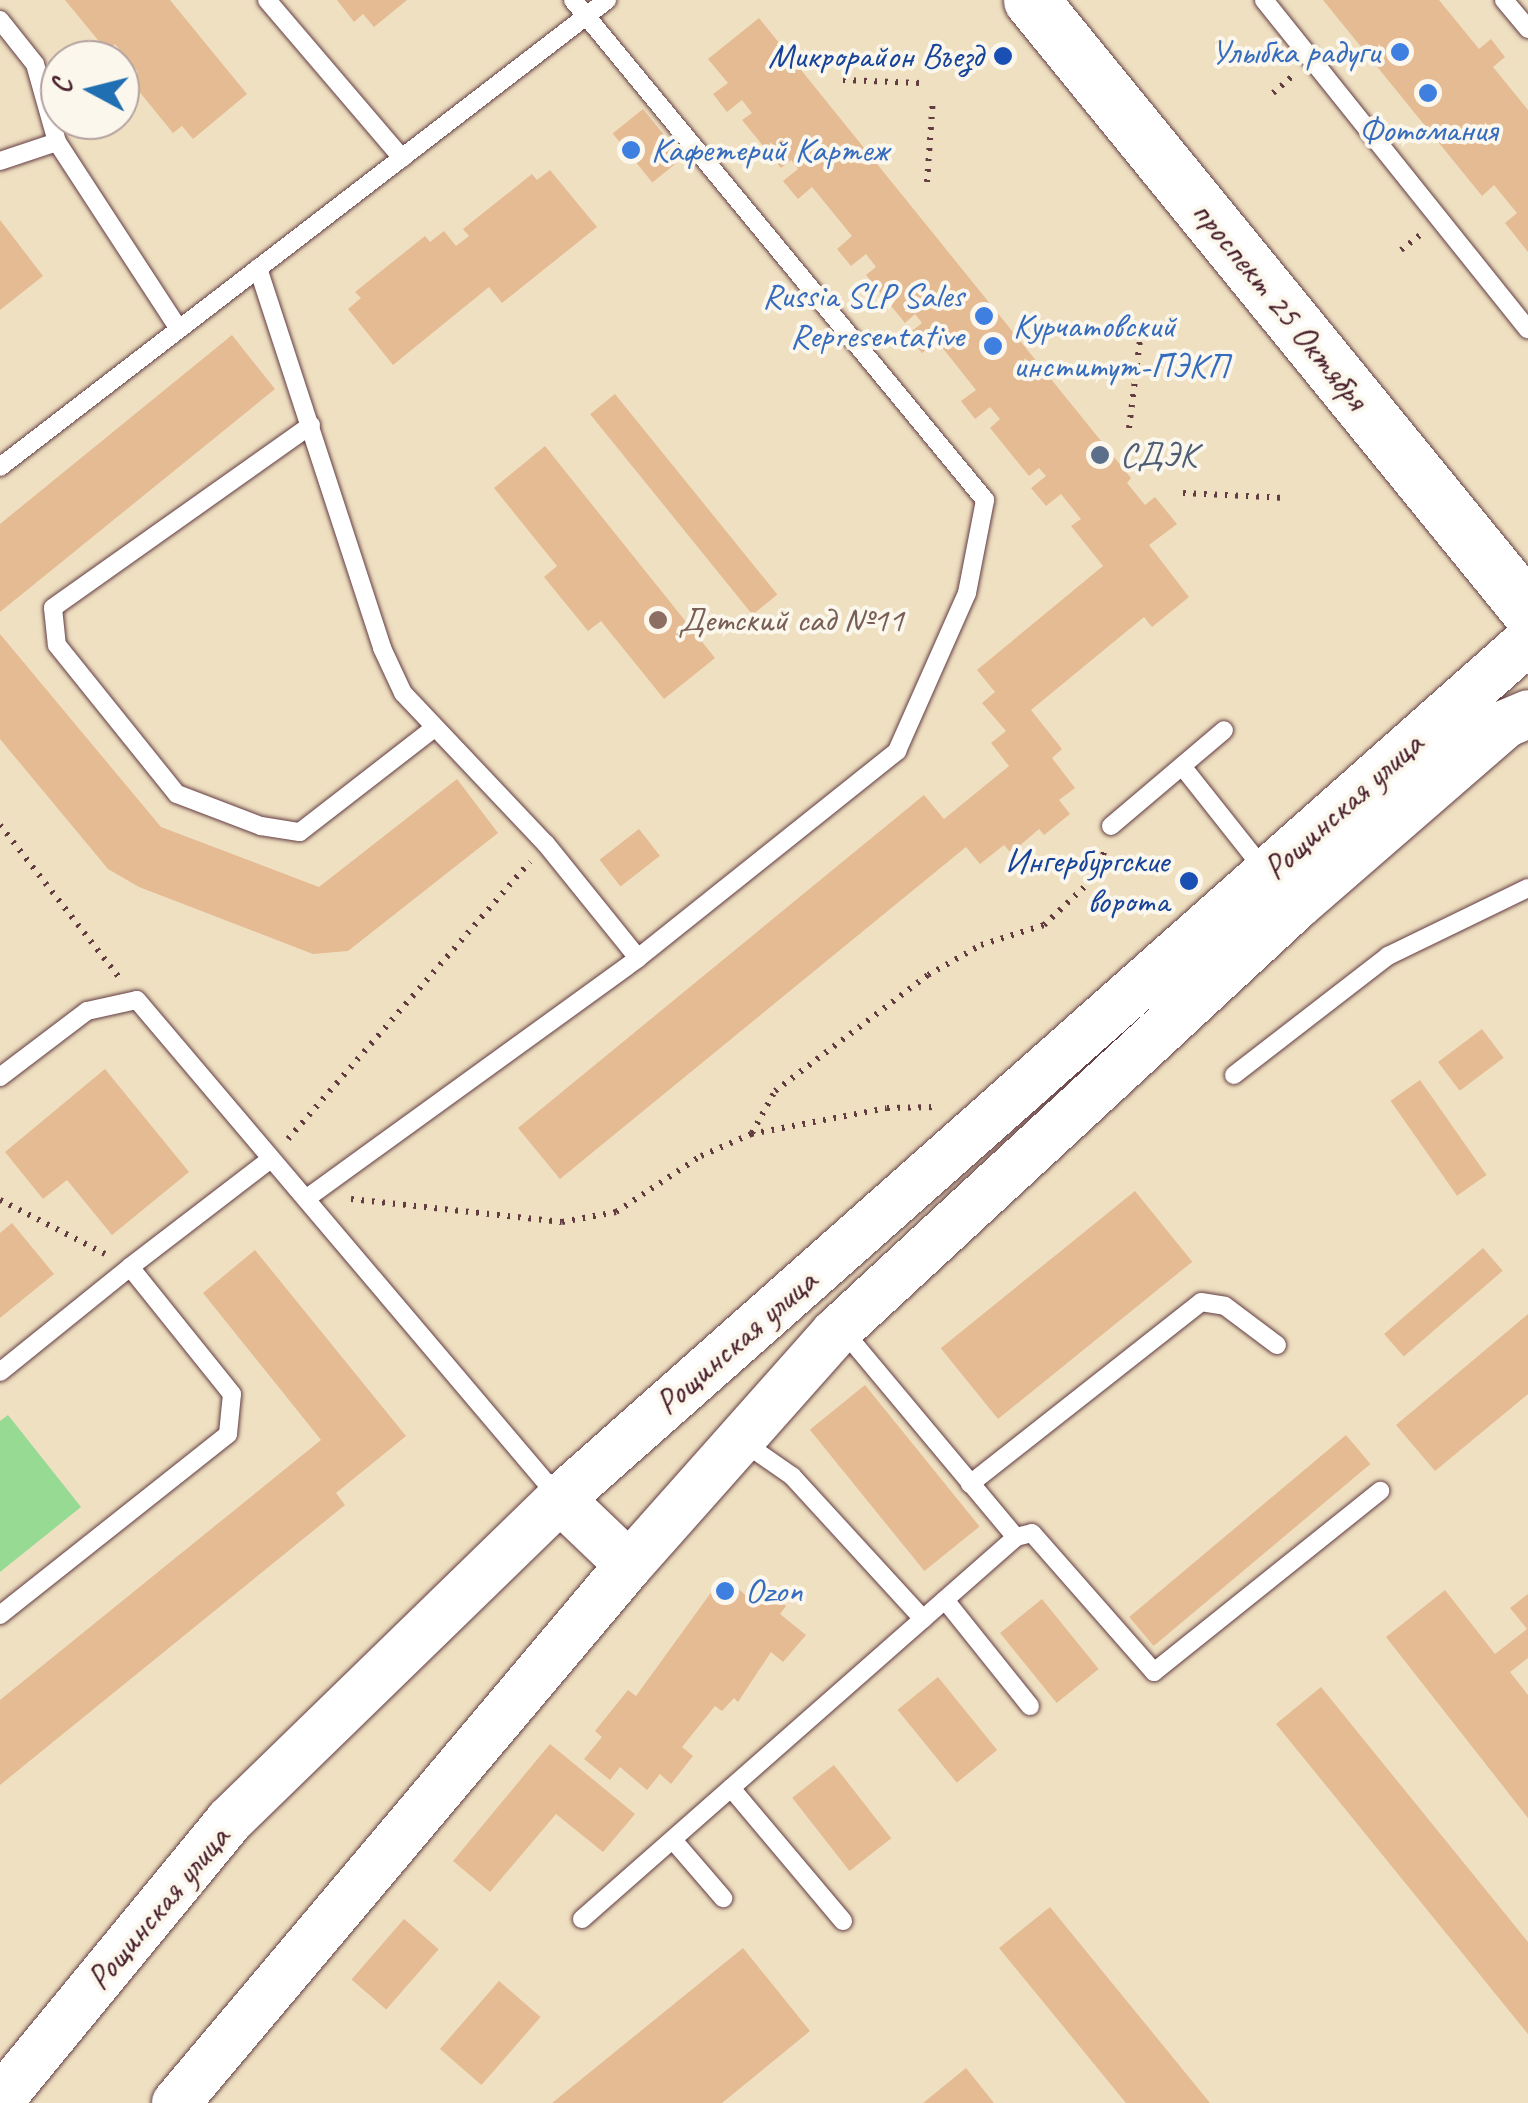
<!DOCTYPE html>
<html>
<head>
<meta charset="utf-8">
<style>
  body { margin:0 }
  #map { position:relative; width:1528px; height:2103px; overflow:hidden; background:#efe0c1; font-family:Caveat,sans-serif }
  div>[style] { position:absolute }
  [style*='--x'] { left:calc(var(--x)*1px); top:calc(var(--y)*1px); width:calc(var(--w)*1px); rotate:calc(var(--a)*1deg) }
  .green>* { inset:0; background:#96da93 }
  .building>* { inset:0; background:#e5bb94; transform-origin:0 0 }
  .path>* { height:6px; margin-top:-3px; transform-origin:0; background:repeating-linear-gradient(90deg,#633c42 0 2.5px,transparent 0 10.5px) }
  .roads { filter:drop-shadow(0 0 2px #633c42) drop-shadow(0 0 2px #633c42) }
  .service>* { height:18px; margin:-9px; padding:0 9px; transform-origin:9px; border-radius:9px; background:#fff }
  .tertiary>* { height:48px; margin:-24px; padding:0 24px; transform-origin:24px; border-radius:24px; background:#fff }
  .primary>* { height:55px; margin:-27.5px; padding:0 27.5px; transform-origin:27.5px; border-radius:27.5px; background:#fff }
  .dots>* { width:28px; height:28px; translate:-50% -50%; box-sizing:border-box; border:5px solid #fbf7ec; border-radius:50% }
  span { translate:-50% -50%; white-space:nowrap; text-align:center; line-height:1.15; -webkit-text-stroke:8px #fbf7ec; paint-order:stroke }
  .shop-label { font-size:35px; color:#366cbe }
  .right { translate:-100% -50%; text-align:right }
  .left { translate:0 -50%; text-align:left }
  .transit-label { font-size:35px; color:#164399 }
  .street-label { font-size:35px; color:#4a1f2b }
  .service-label { font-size:35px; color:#4e5e75 }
  .education-label { font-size:35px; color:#785e54 }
  .north { position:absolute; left:40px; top:40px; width:100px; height:100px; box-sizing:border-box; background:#fbf7ec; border:2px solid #b4a19f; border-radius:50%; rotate:277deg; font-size:28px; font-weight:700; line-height:40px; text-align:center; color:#4a1f2b }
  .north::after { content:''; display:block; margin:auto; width:35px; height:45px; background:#1f6fb2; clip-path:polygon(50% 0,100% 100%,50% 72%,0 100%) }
</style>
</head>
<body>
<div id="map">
  <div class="green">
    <div style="clip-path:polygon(8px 1415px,81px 1507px,0 1572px,0 1421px)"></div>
  </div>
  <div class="building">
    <div style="clip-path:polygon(65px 0,170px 0,247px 94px,193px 139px,182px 126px,173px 133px,129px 79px,138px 72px,115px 44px,107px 51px)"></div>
    <div style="clip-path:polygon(337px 0,407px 0,374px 27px,363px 14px,354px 22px)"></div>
    <div style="clip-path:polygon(1323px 0,1439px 0,1479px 49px,1491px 39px,1505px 57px,1493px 67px,1528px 110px,1528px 252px,1505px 223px,1517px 213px,1494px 185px,1482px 196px)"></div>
    <div style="clip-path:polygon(759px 18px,1131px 478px,1127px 483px,1145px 505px,1155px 497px,1177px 524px,1149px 545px,1189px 597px,1152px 627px,1144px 617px,1031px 710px,1062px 749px,1052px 758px,1075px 788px,1059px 800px,1070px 814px,1044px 835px,1039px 829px,1011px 853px,1004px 845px,980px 864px,966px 847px,560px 1179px,518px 1128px,924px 795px,944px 819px,1009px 766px,991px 743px,1006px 731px,982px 703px,995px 692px,977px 670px,1103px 566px,1071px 526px,1081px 519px,1061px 494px,1046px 506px,1031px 488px,1046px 476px,1039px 468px,1029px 476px,990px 428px,1000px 419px,990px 407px,975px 419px,961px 401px,976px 390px,937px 341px,922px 353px,907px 335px,922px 323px,915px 314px,905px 323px,866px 275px,876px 267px,866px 254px,851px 266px,837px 249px,852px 236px,812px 187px,798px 199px,783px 181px,798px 169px,791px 160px,781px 168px,742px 120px,752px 113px,742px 100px,727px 112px,713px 94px,728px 83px,708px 59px)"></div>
    <div style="left:643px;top:109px;width:63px;height:39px;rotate:51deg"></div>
    <div style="clip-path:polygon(550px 170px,597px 227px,502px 303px,489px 287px,393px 365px,348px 309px,361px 298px,355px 292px,425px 236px,430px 242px,444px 231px,456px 246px,469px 236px,463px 229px,532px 174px,537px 180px)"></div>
    <div style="clip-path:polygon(0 220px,43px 276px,0 310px)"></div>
    <div style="clip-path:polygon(232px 335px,275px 389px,0 612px,0 524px)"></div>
    <div style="left:615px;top:394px;width:258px;height:32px;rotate:51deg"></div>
    <div style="clip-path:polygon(545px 446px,715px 658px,664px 699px,601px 621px,588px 631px,544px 577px,557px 566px,494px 488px)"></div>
    <div style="clip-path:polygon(0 634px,161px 827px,319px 887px,457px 779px,498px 833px,348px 951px,313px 954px,139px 887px,108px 869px,0 739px)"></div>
    <div style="left:639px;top:829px;width:34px;height:50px;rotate:52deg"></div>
    <div style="left:1482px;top:1029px;width:36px;height:55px;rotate:53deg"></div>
    <div style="clip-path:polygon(105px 1069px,189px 1172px,112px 1235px,67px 1180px,43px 1199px,5px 1152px)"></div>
    <div style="left:1420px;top:1080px;width:116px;height:36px;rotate:55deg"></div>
    <div style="left:1135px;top:1191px;width:91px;height:250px;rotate:51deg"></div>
    <div style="clip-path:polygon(12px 1223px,54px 1274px,0 1318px,0 1233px)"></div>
    <div style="left:1483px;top:1248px;width:30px;height:131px;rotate:49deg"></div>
    <div style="clip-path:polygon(255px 1250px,406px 1436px,336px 1493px,345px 1505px,0 1785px,0 1700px,321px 1440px,203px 1293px)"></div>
    <div style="clip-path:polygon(1528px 1314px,1528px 1394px,1435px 1471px,1396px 1425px)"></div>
    <div style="left:865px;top:1385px;width:182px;height:71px;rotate:51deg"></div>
    <div style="left:1346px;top:1435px;width:38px;height:283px;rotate:50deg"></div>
    <div style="clip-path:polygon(723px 1576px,749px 1598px,754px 1592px,768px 1603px,773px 1596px,786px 1606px,780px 1614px,806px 1635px,783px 1662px,771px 1652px,738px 1702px,734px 1698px,722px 1711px,715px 1706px,682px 1747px,693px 1756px,671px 1784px,660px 1774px,647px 1790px,620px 1767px,610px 1780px,584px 1759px,602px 1737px,595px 1731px,628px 1690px,636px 1696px)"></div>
    <div style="clip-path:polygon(1445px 1590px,1495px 1654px,1527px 1629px,1510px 1608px,1528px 1594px,1528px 1658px,1510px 1672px,1528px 1695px,1528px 1818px,1386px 1637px)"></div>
    <div style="left:1042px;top:1599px;width:90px;height:54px;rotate:51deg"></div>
    <div style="left:938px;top:1677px;width:94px;height:52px;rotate:51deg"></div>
    <div style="clip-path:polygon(1321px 1687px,1528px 1942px,1528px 2034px,1276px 1724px)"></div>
    <div style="clip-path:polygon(550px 1744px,635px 1814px,603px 1852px,556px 1814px,490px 1892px,453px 1861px)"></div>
    <div style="left:834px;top:1765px;width:93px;height:53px;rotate:52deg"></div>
    <div style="clip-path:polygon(1050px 1907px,1210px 2103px,1126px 2103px,999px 1948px)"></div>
    <div style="left:404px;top:1919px;width:46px;height:80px;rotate:41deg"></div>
    <div style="clip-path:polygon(743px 1948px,810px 2031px,722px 2103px,552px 2103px)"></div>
    <div style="left:499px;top:1981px;width:55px;height:90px;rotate:41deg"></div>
    <div style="clip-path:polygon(966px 2068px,994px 2103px,923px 2103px)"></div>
  </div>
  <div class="path">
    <div style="--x:843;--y:80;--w:77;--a:2.2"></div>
    <div style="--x:1273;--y:93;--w:29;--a:-41"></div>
    <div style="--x:927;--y:182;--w:83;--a:-85.9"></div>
    <div style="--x:1401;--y:250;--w:24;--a:-38"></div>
    <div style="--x:1129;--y:428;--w:105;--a:-82.9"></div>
    <div style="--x:1183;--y:493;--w:102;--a:2.8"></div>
    <div style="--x:0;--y:825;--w:197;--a:52"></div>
    <div style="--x:752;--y:1133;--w:48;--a:-61.3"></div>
    <div style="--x:775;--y:1091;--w:192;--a:-37.2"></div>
    <div style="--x:928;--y:975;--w:61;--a:-29.5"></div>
    <div style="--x:981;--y:945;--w:66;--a:-17.6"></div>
    <div style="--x:1044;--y:925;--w:73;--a:-43.3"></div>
    <div style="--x:1097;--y:875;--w:27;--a:-73"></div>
    <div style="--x:288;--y:1139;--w:368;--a:-48.9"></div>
    <div style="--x:351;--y:1199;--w:212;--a:6.2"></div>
    <div style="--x:562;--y:1222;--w:55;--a:-10.5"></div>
    <div style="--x:616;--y:1212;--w:102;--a:-33.4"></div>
    <div style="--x:701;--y:1156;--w:55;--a:-23.7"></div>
    <div style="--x:751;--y:1134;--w:138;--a:-10.8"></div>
    <div style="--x:887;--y:1108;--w:51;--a:-1.1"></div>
    <div style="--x:0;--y:1200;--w:118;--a:27.2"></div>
  </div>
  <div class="roads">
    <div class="service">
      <div style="--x:267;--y:0;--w:208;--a:49.5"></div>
      <div style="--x:1264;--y:0;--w:422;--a:51.3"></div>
      <div style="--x:1504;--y:0;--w:38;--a:50"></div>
      <div style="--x:0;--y:20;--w:56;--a:51.5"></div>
      <div style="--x:35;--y:64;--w:81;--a:74.2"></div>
      <div style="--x:57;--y:142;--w:223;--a:56.9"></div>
      <div style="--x:0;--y:161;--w:60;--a:-18.4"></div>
      <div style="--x:258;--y:268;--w:400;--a:71.9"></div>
      <div style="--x:382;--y:648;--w:50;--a:65"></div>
      <div style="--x:403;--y:693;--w:208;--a:46.6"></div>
      <div style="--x:546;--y:844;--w:146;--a:51.1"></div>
      <div style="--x:311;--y:425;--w:316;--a:144.7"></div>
      <div style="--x:53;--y:608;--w:37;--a:84"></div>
      <div style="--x:57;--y:645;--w:191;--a:51.2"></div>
      <div style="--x:177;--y:794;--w:90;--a:20.9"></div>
      <div style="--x:261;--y:826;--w:39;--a:9"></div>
      <div style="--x:300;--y:832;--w:168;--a:-37.8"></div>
      <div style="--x:0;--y:467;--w:766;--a:-37.57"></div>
      <div style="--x:1182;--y:766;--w:135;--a:51.6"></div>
      <div style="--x:1111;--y:826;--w:148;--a:-40.3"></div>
      <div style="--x:1234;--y:1075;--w:195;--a:-37.7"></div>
      <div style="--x:1388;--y:956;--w:156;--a:-25.9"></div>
      <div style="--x:0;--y:1077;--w:109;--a:-37.2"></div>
      <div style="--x:87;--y:1011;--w:51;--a:-12.4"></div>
      <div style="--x:137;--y:1000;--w:654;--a:49.71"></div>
      <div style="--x:307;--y:1198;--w:409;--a:-35.9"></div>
      <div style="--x:638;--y:958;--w:332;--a:-38.6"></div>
      <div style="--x:897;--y:751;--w:173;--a:-66.1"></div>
      <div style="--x:967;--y:593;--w:95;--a:-79"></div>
      <div style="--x:985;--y:500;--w:648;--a:-129.49"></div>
      <div style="--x:841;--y:1328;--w:273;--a:50.1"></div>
      <div style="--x:0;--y:1372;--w:167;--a:-38.9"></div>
      <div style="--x:743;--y:1442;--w:60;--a:34.8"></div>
      <div style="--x:792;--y:1476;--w:194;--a:47.5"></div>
      <div style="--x:970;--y:1484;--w:294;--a:-38.2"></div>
      <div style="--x:1201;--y:1302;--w:24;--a:9"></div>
      <div style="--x:1225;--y:1306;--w:65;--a:36.9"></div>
      <div style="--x:945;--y:1600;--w:136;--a:51.3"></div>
      <div style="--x:0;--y:1615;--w:291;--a:-38.4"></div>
      <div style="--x:228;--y:1434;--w:40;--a:-84.3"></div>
      <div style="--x:232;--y:1394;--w:163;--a:-128.8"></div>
      <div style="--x:130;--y:1267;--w:178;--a:-37.5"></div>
      <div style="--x:731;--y:1788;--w:174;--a:49.9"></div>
      <div style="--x:673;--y:1840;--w:77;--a:49.2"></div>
      <div style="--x:582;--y:1919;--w:578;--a:-41.35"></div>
      <div style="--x:1016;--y:1537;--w:16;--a:-14"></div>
      <div style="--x:1032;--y:1533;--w:185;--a:48.7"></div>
      <div style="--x:1154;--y:1672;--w:290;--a:-38.7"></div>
    </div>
    <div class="tertiary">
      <div style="--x:560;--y:1499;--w:95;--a:43.7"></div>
      <div style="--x:0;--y:2100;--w:362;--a:-50.6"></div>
      <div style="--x:230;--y:1820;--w:460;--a:-44.2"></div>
      <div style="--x:560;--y:1499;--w:1294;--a:-41.55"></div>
      <div style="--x:176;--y:2103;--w:703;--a:-49.9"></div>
      <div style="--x:629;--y:1565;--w:310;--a:-48.4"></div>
      <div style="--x:835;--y:1333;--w:628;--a:-42.81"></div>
      <div style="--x:1296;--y:906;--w:277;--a:-41"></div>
      <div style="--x:1505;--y:724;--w:25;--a:-23"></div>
    </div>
    <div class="primary">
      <div style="--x:1031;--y:0;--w:787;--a:50.83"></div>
    </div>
  </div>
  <div class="dots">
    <div style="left:1400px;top:52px;background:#3f7fe0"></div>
    <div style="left:1003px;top:56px;background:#1a4fb4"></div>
    <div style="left:1428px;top:93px;background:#3f7fe0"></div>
    <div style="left:631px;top:150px;background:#3f7fe0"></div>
    <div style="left:984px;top:316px;background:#3f7fe0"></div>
    <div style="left:993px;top:346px;background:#3f7fe0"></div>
    <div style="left:1100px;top:455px;background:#5c6f8a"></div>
    <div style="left:658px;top:620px;background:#8d6e63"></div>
    <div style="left:1189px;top:881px;background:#1a4fb4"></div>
    <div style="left:725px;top:1591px;background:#3f7fe0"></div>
  </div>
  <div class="shop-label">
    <span class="right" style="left:1380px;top:52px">Улыбка радуги</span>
    <span style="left:1428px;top:130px">Фотомания</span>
    <span class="left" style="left:651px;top:150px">Кафетерий Картеж</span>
    <span class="right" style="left:964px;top:316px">Russia SLP Sales<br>Representative</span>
    <span class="left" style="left:1013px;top:346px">Курчатовский<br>институт-ПЭКП</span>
    <span class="left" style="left:745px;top:1591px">Ozon</span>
  </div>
  <div class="transit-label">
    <span class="right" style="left:983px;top:56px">Микрорайон Въезд</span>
    <span class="right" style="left:1169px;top:881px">Ингербургские<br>ворота</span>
  </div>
  <div class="street-label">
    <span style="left:1280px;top:305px;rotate:51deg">проспект 25 Октября</span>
    <span style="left:1343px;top:806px;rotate:-42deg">Рощинская улица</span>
    <span style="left:736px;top:1342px;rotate:-41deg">Рощинская улица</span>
    <span style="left:158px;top:1908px;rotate:-50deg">Рощинская улица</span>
  </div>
  <div class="service-label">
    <span class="left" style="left:1120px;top:455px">СДЭК</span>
  </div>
  <div class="education-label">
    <span class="left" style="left:678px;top:620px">Детский сад №11</span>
  </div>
  <div class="north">С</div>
</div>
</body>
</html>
